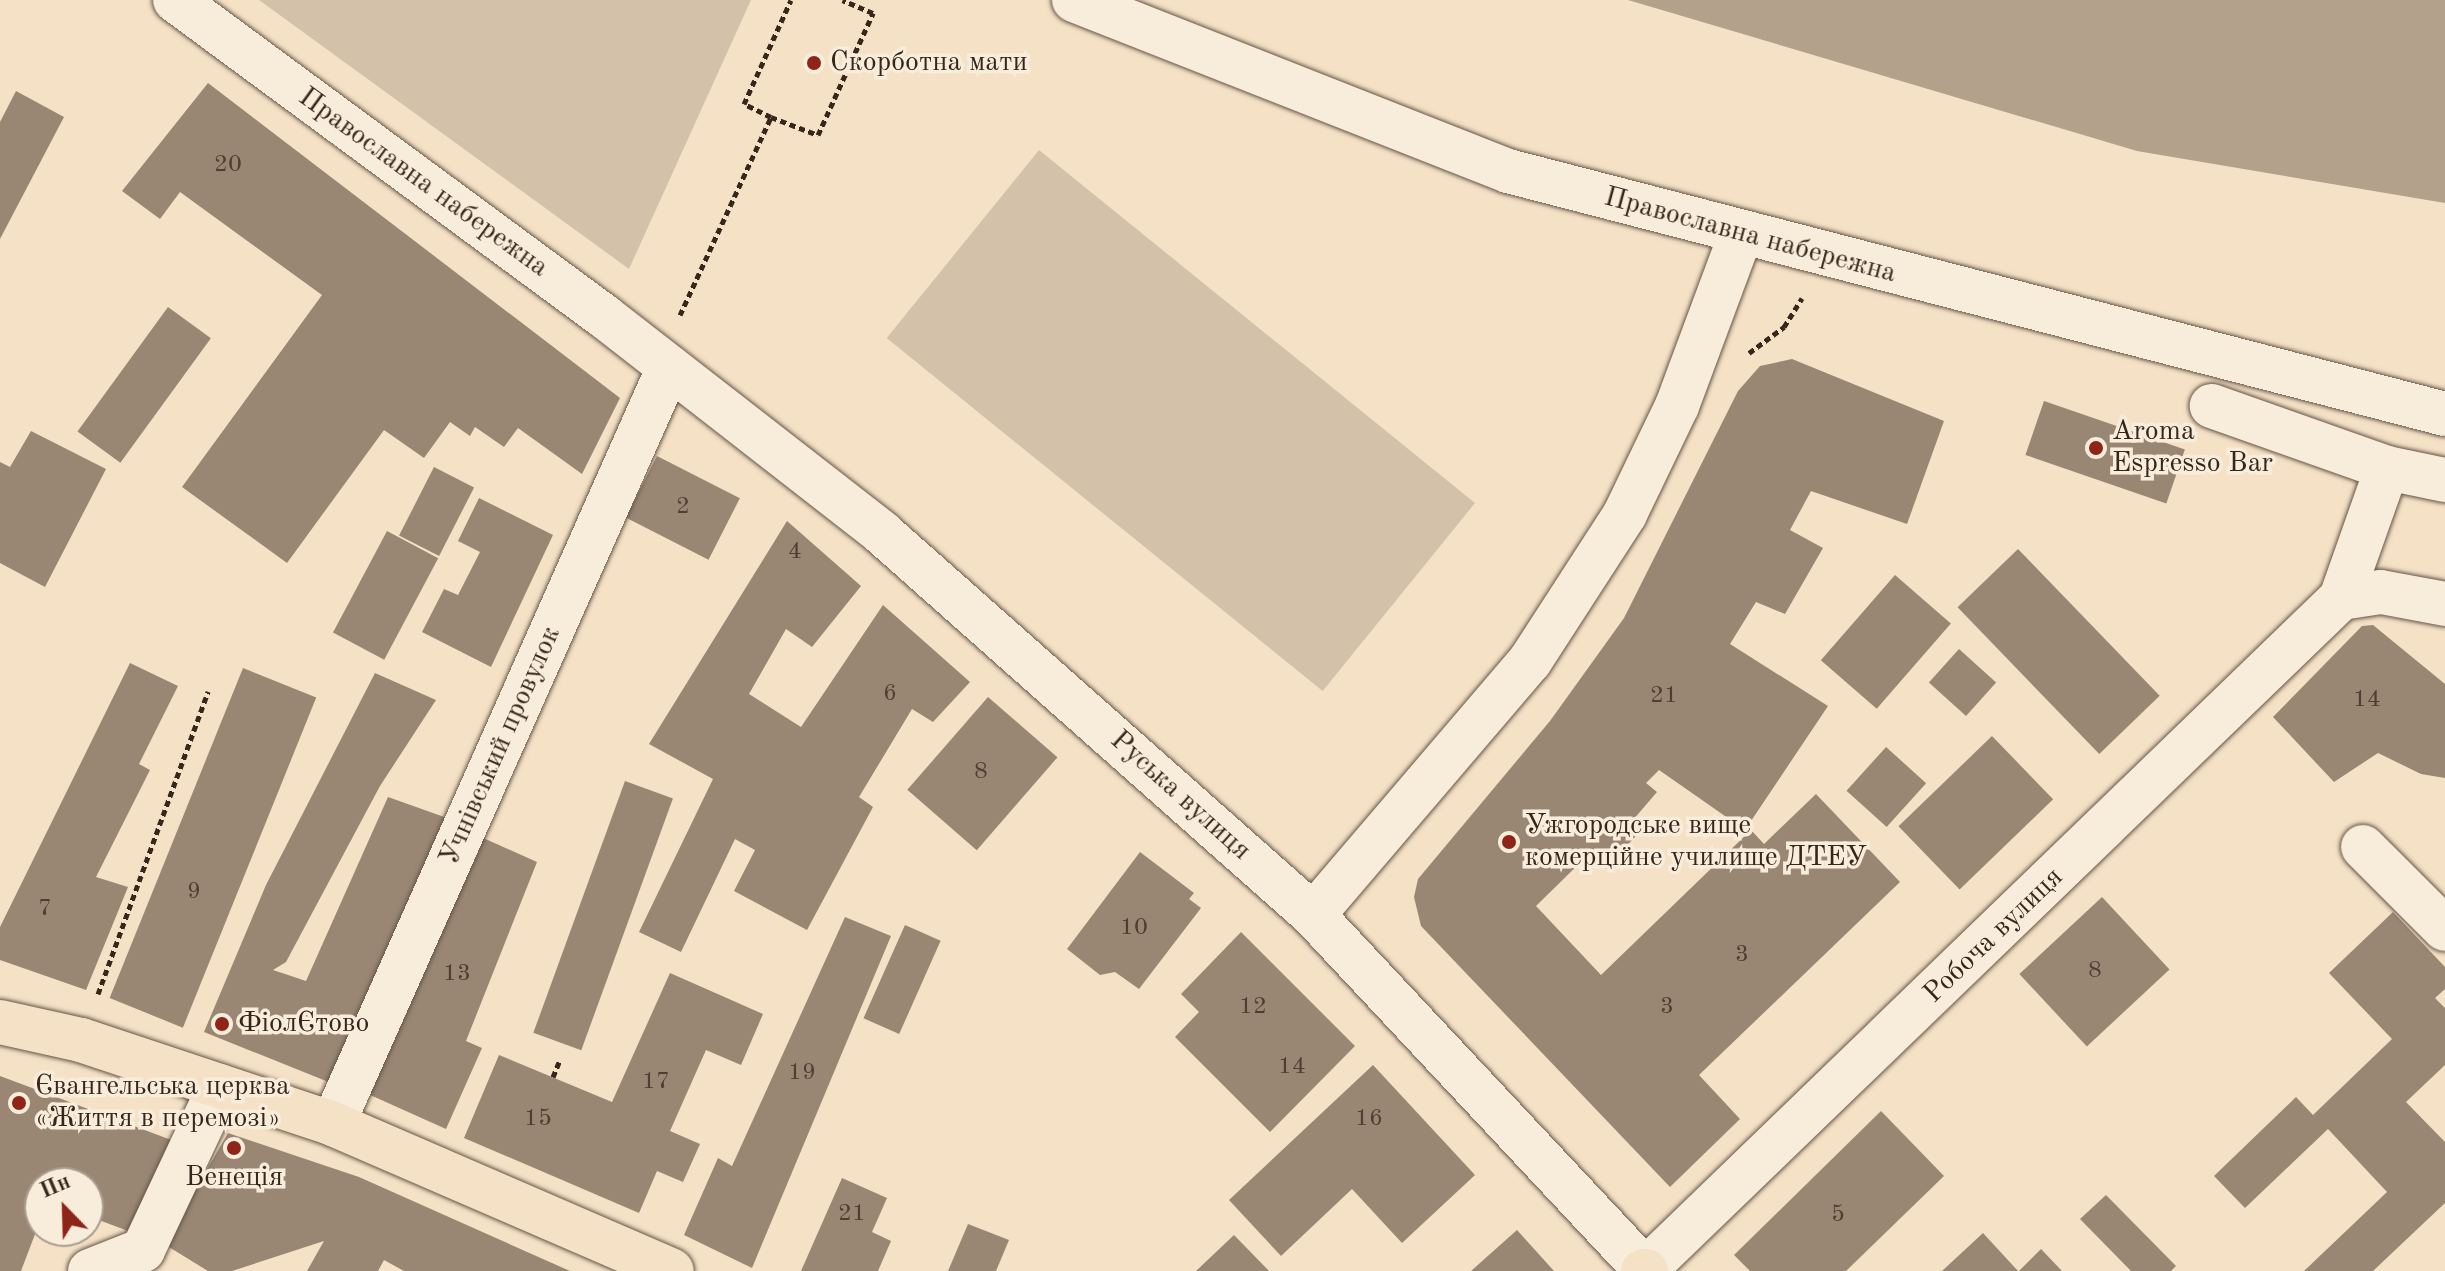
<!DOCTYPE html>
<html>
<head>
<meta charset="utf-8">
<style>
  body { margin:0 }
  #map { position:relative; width:2445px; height:1271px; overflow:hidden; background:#f4e1c6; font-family:"Old Standard TT",serif }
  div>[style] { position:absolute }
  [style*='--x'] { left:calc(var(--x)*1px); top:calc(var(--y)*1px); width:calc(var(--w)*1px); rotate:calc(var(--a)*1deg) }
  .green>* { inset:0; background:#d4c1a9; transform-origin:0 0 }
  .water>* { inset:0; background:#b4a18c }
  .building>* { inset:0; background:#998774; transform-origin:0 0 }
  .path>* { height:5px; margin-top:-2.5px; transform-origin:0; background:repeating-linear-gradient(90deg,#37261c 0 6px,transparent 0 10px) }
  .roads { filter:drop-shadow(0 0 2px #665546) drop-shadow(0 0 2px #665546) }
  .minor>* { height:44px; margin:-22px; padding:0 22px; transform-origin:22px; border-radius:22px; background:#f8ecda }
  .major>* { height:44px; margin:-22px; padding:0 22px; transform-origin:22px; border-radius:22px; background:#f4e1c6 }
  .dots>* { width:22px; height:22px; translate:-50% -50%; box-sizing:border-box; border:4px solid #f8ecda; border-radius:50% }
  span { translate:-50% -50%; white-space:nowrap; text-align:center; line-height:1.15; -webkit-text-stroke:7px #f8ecda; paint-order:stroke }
  .number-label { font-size:24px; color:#503e32 }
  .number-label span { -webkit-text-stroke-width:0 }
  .poi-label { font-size:28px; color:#37261c }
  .left { translate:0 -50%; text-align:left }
  .street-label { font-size:28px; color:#37261c }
  .north { position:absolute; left:24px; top:1167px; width:80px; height:80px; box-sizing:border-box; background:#f8ecda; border:2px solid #ab9d8e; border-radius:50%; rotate:337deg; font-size:22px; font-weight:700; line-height:32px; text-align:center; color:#37261c }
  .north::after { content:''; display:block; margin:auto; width:28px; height:36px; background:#8f2418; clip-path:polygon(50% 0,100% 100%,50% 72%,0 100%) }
</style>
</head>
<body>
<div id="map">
  <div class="green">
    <div style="clip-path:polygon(259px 0,751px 0,629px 269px)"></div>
    <div style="left:1039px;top:150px;width:561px;height:242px;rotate:39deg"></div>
  </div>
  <div class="water">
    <div style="clip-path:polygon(1628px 0,2445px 0,2445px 203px,2137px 151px)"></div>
  </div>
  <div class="building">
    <div style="clip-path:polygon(208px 83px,620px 398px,582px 474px,518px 428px,504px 447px,475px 427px,470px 436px,450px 422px,424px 458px,384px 430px,287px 563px,182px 487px,322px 295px,180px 192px,160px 219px,122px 191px)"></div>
    <div style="clip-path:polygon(16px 91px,64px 117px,0 239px,0 122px)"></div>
    <div style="left:168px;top:307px;width:53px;height:154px;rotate:36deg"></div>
    <div style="clip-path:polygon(1792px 359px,1944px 421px,1907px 524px,1811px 491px,1790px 530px,1823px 548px,1785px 614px,1756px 602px,1730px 644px,1828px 706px,1745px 830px,1659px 770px,1646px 783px,1657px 792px,1633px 820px,1643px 828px,1606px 869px,1588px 855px,1536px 906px,1601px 975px,1751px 830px,1764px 844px,1816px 794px,1900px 882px,1699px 1075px,1740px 1119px,1670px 1187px,1421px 926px,1414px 897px,1418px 879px,1550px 721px,1624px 618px,1738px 391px,1760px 366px)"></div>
    <div style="left:2044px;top:401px;width:149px;height:57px;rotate:19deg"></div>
    <div style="clip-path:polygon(31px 431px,106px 469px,45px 587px,0 563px,0 462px,10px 467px)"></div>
    <div style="left:657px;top:456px;width:93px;height:69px;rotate:27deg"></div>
    <div style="left:434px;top:467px;width:45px;height:77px;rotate:27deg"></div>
    <div style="clip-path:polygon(479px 498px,553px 535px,491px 667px,422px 632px,444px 589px,458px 595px,480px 552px,458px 541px)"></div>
    <div style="clip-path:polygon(787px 521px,861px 586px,812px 647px,786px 629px,749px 694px,801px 727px,883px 605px,970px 682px,933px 722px,912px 709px,859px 797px,873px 807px,807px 930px,734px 891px,755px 850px,735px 839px,681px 952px,639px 932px,713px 779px,649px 744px)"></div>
    <div style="left:387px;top:531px;width:58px;height:115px;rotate:28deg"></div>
    <div style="left:2018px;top:549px;width:204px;height:84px;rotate:46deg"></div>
    <div style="left:1895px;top:575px;width:74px;height:113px;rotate:41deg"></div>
    <div style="clip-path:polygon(2373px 625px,2445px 684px,2445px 778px,2421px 774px,2378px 753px,2334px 782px,2273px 717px,2362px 626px)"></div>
    <div style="left:1959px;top:649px;width:50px;height:45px;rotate:42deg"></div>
    <div style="clip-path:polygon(130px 663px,178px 686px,139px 764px,150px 770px,96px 877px,128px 887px,86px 990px,0 960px,0 927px)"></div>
    <div style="left:243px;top:668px;width:79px;height:356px;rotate:22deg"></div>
    <div style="clip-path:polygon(375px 673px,436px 700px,380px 786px,286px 962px,273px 970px,306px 981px,388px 797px,447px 818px,331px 1083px,204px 1032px,266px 885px)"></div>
    <div style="left:988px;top:697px;width:92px;height:123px;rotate:41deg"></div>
    <div style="left:1992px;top:736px;width:88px;height:130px;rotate:46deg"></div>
    <div style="left:1886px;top:747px;width:54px;height:59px;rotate:42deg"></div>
    <div style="left:625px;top:781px;width:51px;height:268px;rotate:20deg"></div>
    <div style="clip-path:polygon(481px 837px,537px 862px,466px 1041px,482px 1048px,446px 1129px,368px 1094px)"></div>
    <div style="clip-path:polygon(1140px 852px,1194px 893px,1189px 899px,1201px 908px,1139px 989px,1115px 972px,1100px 975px,1067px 949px)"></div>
    <div style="left:2102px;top:897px;width:99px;height:113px;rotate:47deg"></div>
    <div style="clip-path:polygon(2393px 912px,2445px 967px,2445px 989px,2435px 998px,2445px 1008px,2445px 1065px,2406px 1102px,2445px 1142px,2445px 1203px,2373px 1271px,2304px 1271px,2387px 1192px,2328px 1129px,2245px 1208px,2214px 1176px,2296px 1097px,2313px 1115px,2392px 1039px,2329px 973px)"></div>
    <div style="clip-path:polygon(845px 917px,891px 936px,752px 1268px,684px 1235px,718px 1158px,732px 1166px)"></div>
    <div style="left:905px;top:925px;width:39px;height:102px;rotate:24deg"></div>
    <div style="clip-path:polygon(1241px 932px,1355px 1046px,1270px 1132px,1175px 1037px,1199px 1012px,1181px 994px)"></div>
    <div style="clip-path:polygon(670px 973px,763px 1014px,741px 1065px,706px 1050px,670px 1131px,700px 1144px,683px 1182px,657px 1171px,639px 1213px,464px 1138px,499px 1055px,612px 1102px)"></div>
    <div style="clip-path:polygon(1373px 1065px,1475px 1175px,1402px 1243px,1352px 1189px,1281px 1256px,1229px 1200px)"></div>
    <div style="clip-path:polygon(0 1076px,174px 1141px,139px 1235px,88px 1216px,88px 1183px,40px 1183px,40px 1221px,21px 1271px,0 1271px)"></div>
    <div style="clip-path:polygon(1881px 1111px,1944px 1176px,1846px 1271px,1750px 1271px,1734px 1255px)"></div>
    <div style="clip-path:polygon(228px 1133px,359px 1177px,570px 1271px,404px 1271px,384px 1260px,378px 1271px,307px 1271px,324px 1241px,232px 1271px,208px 1271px,164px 1244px)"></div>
    <div style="clip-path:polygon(842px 1178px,887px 1198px,872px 1232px,891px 1241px,878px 1271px,801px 1271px)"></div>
    <div style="clip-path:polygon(2106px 1195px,2176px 1266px,2171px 1271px,2131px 1271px,2080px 1219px)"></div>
    <div style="clip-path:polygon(968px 1224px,1009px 1240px,996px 1271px,948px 1271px)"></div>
    <div style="clip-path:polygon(1517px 1230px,1554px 1271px,1471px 1271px)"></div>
    <div style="clip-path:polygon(1983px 1233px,2018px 1271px,1942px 1271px)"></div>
    <div style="clip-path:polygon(1234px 1235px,1269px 1271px,1196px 1271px)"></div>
    <div style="clip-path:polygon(2041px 1249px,2062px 1271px,2019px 1271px)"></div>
  </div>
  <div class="path">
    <div style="--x:771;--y:117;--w:50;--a:21"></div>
    <div style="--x:818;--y:135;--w:134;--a:-65.7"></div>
    <div style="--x:873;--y:13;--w:33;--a:-157"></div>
    <div style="--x:680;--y:315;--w:218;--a:-65.3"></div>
    <div style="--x:771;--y:117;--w:30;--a:-154"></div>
    <div style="--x:744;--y:104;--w:114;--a:-65.7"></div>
    <div style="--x:1749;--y:353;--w:44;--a:-36.6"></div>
    <div style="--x:1784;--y:327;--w:34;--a:-58"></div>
    <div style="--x:98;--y:994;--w:322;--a:-70"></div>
    <div style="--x:553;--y:1077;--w:18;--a:-68"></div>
  </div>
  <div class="roads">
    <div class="minor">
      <div style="--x:175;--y:0;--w:534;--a:36.4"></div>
      <div style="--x:605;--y:317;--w:351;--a:37.9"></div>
      <div style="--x:882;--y:533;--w:576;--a:41.55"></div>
      <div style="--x:1313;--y:915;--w:486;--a:46.9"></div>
      <div style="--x:1645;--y:1270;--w:967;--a:-43.99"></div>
      <div style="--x:2341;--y:598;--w:138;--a:-70.5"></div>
      <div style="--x:2387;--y:468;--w:186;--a:-160.5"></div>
      <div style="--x:1074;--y:0;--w:466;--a:21.5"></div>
      <div style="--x:1508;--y:171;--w:968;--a:14.54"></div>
      <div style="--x:2387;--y:468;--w:59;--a:11.7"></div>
      <div style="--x:2341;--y:598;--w:40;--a:-8.5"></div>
      <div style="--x:2381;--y:592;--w:65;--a:10.6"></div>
      <div style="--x:2363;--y:847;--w:116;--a:45"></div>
      <div style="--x:1313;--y:915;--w:334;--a:-49.5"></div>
      <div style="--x:1530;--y:661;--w:175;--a:-57.1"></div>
      <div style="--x:1625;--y:514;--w:120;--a:-64.3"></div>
      <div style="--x:1677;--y:406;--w:184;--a:-69.6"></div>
      <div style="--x:333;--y:1124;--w:828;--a:-66.07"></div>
      <div style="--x:90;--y:1271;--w:57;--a:-21.6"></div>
      <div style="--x:143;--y:1250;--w:181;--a:-64.8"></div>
    </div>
    <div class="major">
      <div style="--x:0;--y:1022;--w:83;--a:12.5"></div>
      <div style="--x:81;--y:1040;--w:266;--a:18.4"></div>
      <div style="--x:333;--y:1124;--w:369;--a:23.4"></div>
      <div style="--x:1643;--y:1271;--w:3;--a:0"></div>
    </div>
  </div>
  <div class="dots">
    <div style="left:814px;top:63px;background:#8f2418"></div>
    <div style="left:2096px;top:448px;background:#8f2418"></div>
    <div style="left:1509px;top:842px;background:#8f2418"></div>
    <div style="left:222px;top:1024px;background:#8f2418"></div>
    <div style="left:19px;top:1103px;background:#8f2418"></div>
    <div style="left:234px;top:1148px;background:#8f2418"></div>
  </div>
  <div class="number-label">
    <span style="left:228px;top:166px">20</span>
    <span style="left:683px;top:508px">2</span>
    <span style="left:795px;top:553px">4</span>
    <span style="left:890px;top:695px">6</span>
    <span style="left:1664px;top:697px">21</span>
    <span style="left:2367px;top:701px">14</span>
    <span style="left:981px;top:773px">8</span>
    <span style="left:194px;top:893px">9</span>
    <span style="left:45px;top:910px">7</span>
    <span style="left:1134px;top:929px">10</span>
    <span style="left:1742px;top:956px">3</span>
    <span style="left:2095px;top:972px">8</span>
    <span style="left:457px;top:975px">13</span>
    <span style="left:1253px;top:1008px">12</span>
    <span style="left:1667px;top:1008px">3</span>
    <span style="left:1292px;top:1068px">14</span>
    <span style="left:802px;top:1074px">19</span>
    <span style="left:656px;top:1083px">17</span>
    <span style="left:538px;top:1120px">15</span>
    <span style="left:1369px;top:1120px">16</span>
    <span style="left:852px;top:1215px">21</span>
    <span style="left:1838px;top:1216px">5</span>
  </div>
  <div class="poi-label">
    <span class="left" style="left:830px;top:63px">Скорботна мати</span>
    <span class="left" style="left:2112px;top:448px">Aroma<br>Espresso Bar</span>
    <span class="left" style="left:1525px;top:842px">Ужгородське вище<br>комерційне училище ДТЕУ</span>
    <span class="left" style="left:238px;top:1024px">ФіолЄтово</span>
    <span class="left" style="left:35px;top:1103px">Євангельська церква<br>«Життя в перемозі»</span>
    <span style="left:234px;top:1178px">Венеція</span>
  </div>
  <div class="street-label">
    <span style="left:423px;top:183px;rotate:36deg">Православна набережна</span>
    <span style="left:1750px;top:236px;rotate:15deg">Православна набережна</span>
    <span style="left:501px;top:746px;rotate:-66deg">Учнівський провулок</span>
    <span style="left:1180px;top:796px;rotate:42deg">Руська вулиця</span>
    <span style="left:1994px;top:936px;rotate:-44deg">Робоча вулиця</span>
  </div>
  <div class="north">Пн</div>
</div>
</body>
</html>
